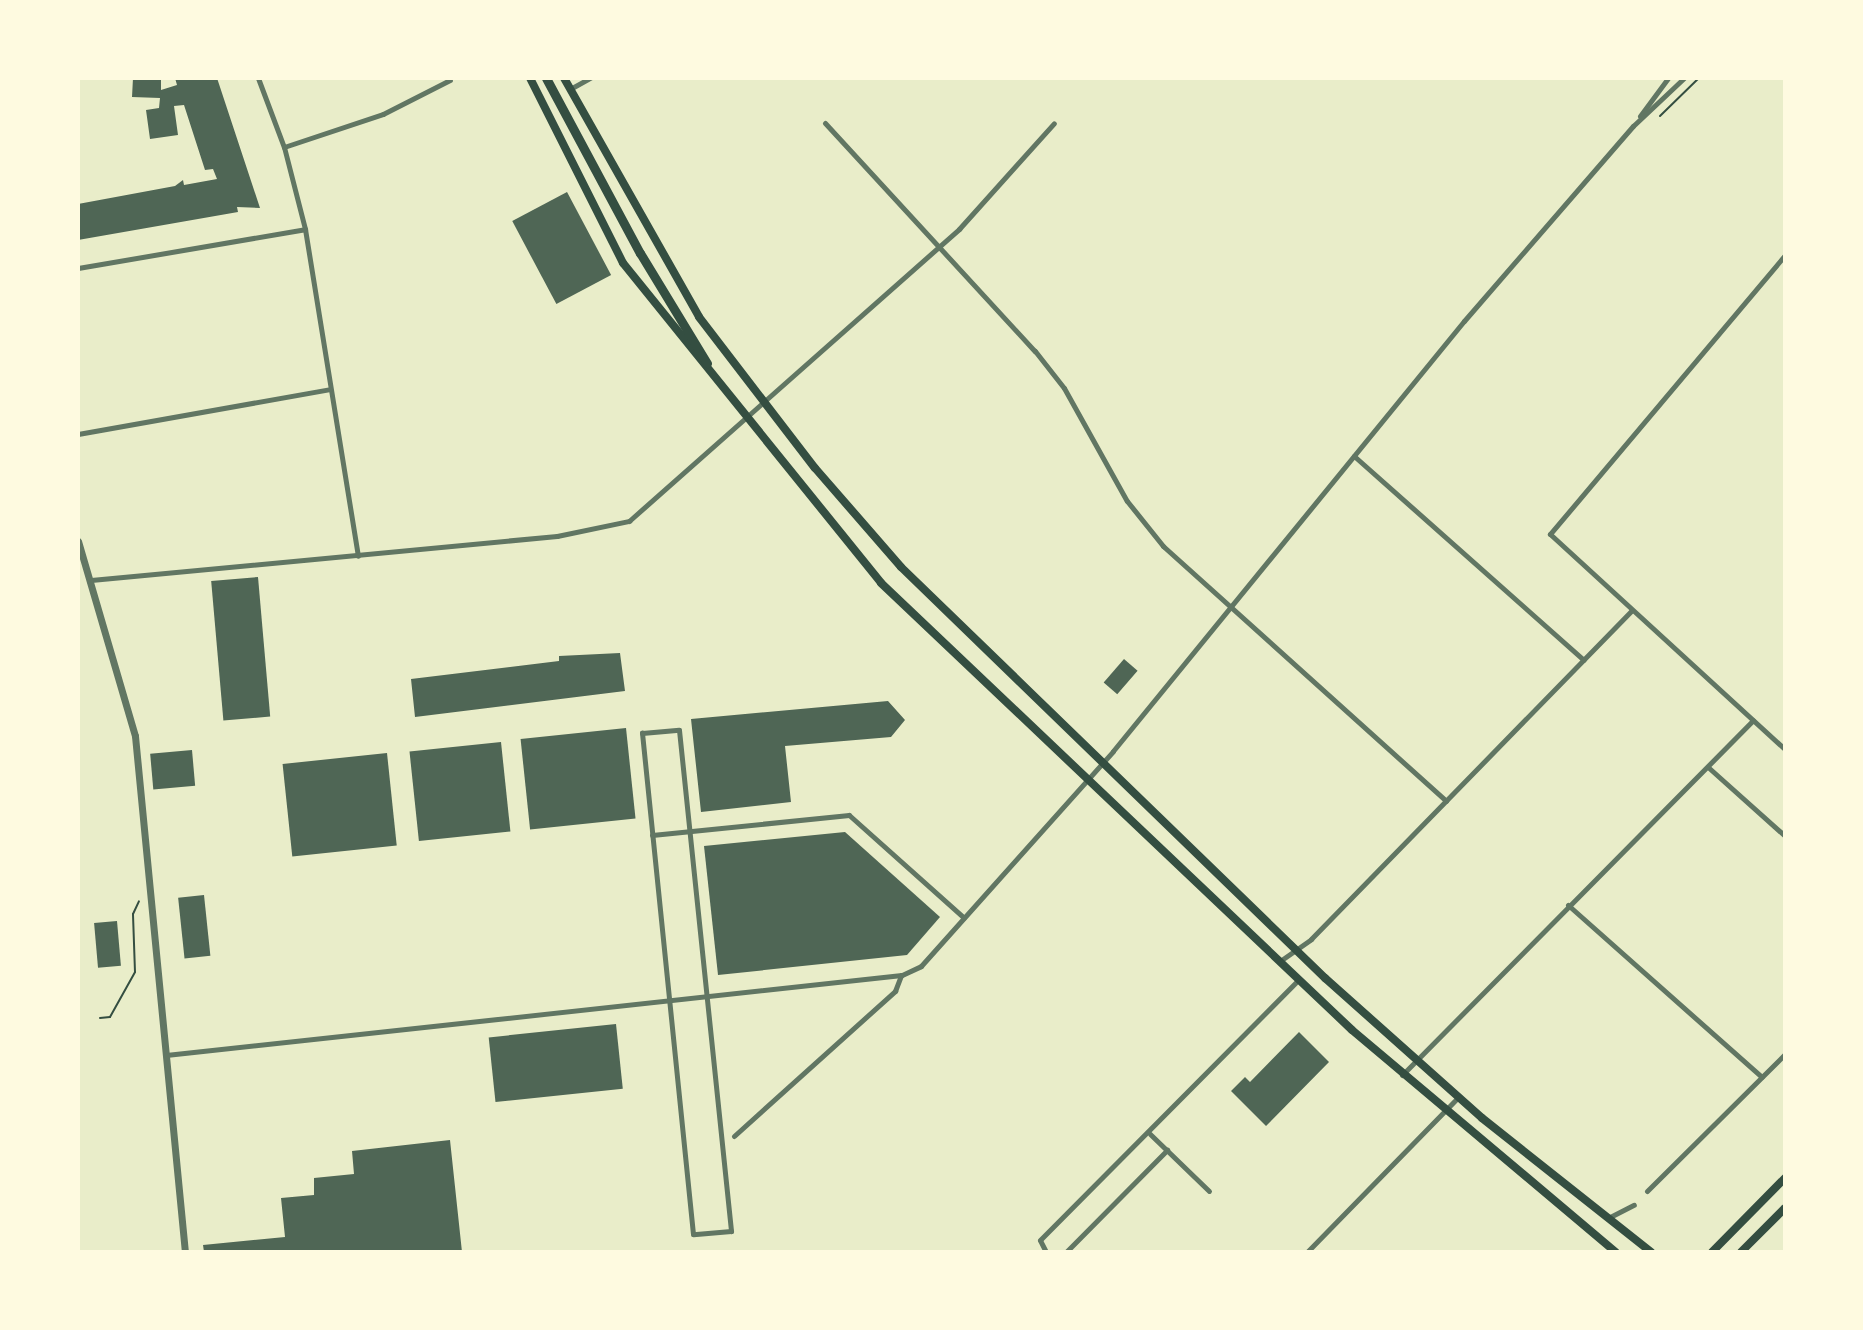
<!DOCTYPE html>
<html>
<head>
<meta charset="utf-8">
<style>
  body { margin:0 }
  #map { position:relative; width:1863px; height:1330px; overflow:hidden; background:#e9edc9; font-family:"Roboto Condensed",sans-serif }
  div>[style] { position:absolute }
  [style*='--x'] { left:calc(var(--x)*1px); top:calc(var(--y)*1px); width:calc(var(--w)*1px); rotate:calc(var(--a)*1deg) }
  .building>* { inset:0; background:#4f6655; transform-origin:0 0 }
  .path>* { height:2px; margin:-1px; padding:0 1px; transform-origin:1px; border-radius:1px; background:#344e41 }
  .minor>* { height:5px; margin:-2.5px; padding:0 2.5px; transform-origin:2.5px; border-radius:2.5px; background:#617663 }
  .tertiary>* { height:7px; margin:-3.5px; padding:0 3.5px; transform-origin:3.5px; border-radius:3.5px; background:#617663 }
  .secondary>* { height:8px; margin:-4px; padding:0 4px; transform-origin:4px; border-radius:4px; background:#344e41 }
  .trunk>* { height:9px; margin:-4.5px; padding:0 4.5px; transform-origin:4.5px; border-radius:4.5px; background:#344e41 }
  span { translate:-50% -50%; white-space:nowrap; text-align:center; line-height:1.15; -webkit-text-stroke:7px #fefae0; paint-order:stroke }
  .frame { position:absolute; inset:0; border:80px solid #fefae0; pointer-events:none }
</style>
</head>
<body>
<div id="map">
  <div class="building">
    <div style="clip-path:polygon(133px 78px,161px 78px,161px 90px,177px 85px,175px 78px,217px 78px,260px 208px,237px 207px,238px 212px,78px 240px,78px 204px,175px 186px,183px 180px,184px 185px,217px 179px,213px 169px,205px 170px,184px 105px,174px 106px,178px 135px,150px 139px,146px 110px,159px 108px,160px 98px,132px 97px)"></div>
    <div style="left:567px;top:192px;width:94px;height:62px;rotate:62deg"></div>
    <div style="left:258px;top:577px;width:140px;height:47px;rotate:85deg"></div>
    <div style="clip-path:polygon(620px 653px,625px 691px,415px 717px,411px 679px,559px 661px,559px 656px)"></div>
    <div style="left:1124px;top:659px;width:18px;height:31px;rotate:41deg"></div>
    <div style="clip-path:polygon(888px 701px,905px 720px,891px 737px,785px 746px,791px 802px,701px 812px,691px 719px)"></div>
    <div style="left:626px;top:728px;width:91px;height:106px;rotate:84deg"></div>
    <div style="left:501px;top:742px;width:90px;height:92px;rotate:84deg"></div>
    <div style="left:192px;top:750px;width:36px;height:42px;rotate:85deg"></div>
    <div style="left:387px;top:753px;width:93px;height:105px;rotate:84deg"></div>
    <div style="clip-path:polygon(845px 832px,940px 917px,907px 955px,718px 975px,704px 846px)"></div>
    <div style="left:204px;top:895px;width:61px;height:26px;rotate:84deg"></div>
    <div style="left:117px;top:921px;width:45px;height:23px;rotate:85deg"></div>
    <div style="left:616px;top:1024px;width:65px;height:128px;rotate:84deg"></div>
    <div style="clip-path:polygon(1299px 1032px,1329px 1062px,1266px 1126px,1231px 1091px,1245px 1077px,1250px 1082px)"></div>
    <div style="clip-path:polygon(450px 1140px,462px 1252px,204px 1252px,203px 1245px,285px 1237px,281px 1198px,314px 1195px,314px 1178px,354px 1174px,352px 1151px)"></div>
  </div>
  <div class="path">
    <div style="--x:1660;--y:116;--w:54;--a:-44.3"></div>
    <div style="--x:100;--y:1018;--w:10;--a:-6"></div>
    <div style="--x:110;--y:1017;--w:51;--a:-60.9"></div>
    <div style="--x:135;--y:972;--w:58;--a:-92"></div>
    <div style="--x:133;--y:914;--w:14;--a:-65"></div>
  </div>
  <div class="minor">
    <div style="--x:258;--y:78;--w:74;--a:69.4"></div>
    <div style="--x:284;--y:147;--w:85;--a:75.6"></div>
    <div style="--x:305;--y:229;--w:331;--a:80.8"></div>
    <div style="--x:570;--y:89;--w:23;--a:-29"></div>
    <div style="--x:1640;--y:116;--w:47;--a:-53.6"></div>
    <div style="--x:825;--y:123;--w:310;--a:47.4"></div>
    <div style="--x:1035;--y:351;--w:47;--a:51.9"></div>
    <div style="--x:1064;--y:388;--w:129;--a:60.9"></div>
    <div style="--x:1127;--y:501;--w:58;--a:51.3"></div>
    <div style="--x:1163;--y:546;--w:381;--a:42"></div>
    <div style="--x:284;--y:147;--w:104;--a:-18.4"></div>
    <div style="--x:383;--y:114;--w:75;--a:-26.9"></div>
    <div style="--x:1785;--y:255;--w:365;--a:130.1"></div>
    <div style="--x:1550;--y:534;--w:319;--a:42.5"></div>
    <div style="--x:78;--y:268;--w:230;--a:-9.7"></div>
    <div style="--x:78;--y:434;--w:256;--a:-10.1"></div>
    <div style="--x:1354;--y:456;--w:307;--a:41.6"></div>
    <div style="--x:91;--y:580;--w:468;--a:-5.4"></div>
    <div style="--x:557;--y:536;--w:74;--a:-11.8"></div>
    <div style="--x:629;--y:521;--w:441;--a:-41.5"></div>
    <div style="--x:959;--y:229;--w:142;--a:-48.1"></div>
    <div style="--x:679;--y:730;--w:504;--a:84.07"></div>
    <div style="--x:731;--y:1231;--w:38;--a:175"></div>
    <div style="--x:693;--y:1234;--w:504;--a:-95.81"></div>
    <div style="--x:642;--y:733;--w:37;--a:-5"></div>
    <div style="--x:1709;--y:768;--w:102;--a:41.8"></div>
    <div style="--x:652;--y:835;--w:198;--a:-5.8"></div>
    <div style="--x:849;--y:815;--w:154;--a:41.8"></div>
    <div style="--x:1568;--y:905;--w:259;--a:41.6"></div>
    <div style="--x:1280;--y:961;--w:38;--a:-35"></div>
    <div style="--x:1311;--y:939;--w:458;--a:-45.7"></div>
    <div style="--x:166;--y:1055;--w:740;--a:-6.2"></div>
    <div style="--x:902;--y:975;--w:21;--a:-25"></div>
    <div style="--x:921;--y:966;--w:288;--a:-48.2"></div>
    <div style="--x:1113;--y:751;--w:555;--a:-50.78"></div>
    <div style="--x:1464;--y:321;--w:258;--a:-49.1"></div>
    <div style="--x:1633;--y:126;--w:70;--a:-43.3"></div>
    <div style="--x:1402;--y:1075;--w:499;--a:-45.3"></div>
    <div style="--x:1150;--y:1134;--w:82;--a:44"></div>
    <div style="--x:734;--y:1136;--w:217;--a:-42"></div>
    <div style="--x:895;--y:991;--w:17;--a:-69"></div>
    <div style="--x:1647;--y:1191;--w:194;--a:-44.8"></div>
    <div style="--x:1608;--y:1218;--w:29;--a:-27"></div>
    <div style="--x:1046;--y:1252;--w:13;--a:-117"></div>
    <div style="--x:1040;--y:1240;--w:366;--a:-45.2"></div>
    <div style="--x:1066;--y:1252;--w:144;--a:-45.3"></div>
    <div style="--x:1307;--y:1252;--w:216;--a:-45.7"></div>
  </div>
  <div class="tertiary">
    <div style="--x:78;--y:541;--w:203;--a:73.7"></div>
    <div style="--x:135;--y:736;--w:518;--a:84.47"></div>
  </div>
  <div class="secondary">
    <div style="--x:530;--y:78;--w:207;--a:63.3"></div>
    <div style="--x:623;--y:263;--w:411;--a:51.1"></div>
    <div style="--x:881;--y:583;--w:649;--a:43.5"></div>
    <div style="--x:1352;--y:1030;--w:345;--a:40.1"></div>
    <div style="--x:564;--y:78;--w:274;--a:60.5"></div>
    <div style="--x:699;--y:317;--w:190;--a:52.5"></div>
    <div style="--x:815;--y:468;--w:131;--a:49"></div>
    <div style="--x:901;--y:567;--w:591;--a:44.11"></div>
    <div style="--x:1325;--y:978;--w:210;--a:41.7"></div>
    <div style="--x:1482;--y:1118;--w:216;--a:38.4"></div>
    <div style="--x:1712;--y:1252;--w:104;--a:-45.4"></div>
    <div style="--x:1741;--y:1252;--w:62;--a:-45"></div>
  </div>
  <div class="trunk">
    <div style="--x:546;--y:78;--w:199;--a:61.8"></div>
    <div style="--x:640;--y:253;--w:129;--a:58.7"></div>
  </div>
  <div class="frame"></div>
</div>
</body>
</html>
